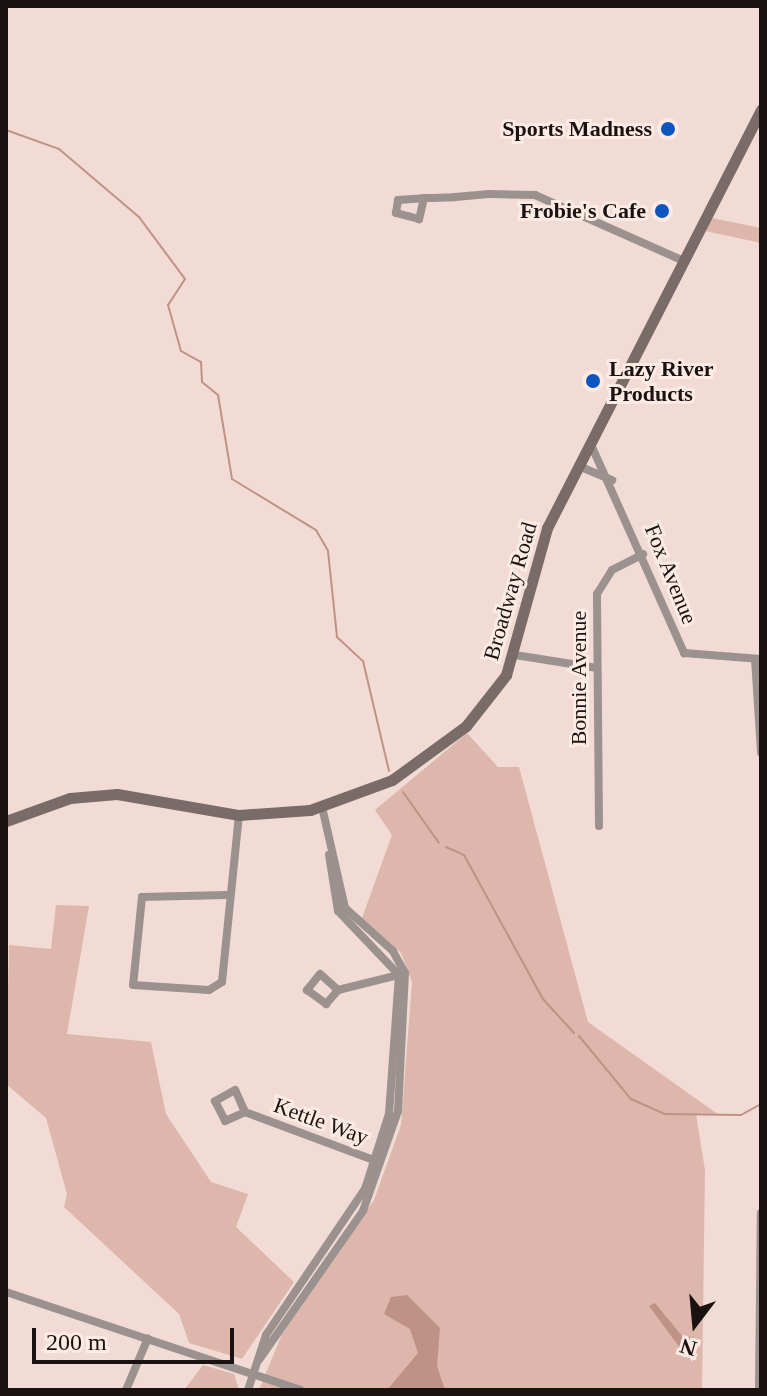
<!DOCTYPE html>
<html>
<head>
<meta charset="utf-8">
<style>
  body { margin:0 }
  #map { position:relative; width:767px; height:1396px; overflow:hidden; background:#f2dbd5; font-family:Georgia,serif }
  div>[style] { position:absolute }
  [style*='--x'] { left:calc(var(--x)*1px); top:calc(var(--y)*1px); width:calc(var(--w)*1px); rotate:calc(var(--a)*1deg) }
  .green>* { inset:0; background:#ddb7ac }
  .water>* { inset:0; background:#be9386 }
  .stream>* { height:2px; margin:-1px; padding:0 1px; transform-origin:1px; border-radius:1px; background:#be9386 }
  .street>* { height:8px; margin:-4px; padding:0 4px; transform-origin:4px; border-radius:4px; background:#9b918e }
  .secondary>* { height:11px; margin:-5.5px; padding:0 5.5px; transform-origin:5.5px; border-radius:5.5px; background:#796b67 }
  .dots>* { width:22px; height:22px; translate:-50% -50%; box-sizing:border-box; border:4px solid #fceae4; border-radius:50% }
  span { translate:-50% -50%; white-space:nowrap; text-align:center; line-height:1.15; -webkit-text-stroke:6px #fceae4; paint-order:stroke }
  .poi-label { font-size:22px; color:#1a1210; font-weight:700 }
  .right { translate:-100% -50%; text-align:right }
  .left { translate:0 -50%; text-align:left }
  .street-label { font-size:22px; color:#1a1210 }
  .frame { position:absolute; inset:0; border:8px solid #1a1210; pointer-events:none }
  .north { position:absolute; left:655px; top:1284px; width:80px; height:80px; -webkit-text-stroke:6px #fceae4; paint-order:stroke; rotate:196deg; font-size:22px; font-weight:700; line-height:32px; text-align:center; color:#1a1210 }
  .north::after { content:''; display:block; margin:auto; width:28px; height:36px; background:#1a1210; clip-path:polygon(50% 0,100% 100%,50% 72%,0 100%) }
  .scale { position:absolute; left:32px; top:1328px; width:202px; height:36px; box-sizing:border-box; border:4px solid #1a1210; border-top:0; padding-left:10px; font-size:24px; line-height:28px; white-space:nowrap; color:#1a1210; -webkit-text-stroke:6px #fceae4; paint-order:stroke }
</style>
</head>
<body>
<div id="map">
  <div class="green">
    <div style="clip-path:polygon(712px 218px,761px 228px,761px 243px,705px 231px)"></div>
    <div style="clip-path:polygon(467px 733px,498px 767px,519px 767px,588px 1022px,719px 1115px,696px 1114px,705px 1170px,702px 1390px,259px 1390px,282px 1334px,374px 1200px,401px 1125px,412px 982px,401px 953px,362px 918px,392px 835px,375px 810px)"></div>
    <div style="clip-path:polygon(56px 905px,89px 906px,67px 1034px,151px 1042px,166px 1114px,211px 1182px,248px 1194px,236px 1227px,294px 1282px,242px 1359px,189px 1343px,179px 1314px,64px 1207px,67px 1194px,46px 1118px,6px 1084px,9px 945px,51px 949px)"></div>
    <div style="clip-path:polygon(203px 1365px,234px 1374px,239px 1390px,184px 1390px)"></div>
  </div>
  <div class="water">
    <div style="clip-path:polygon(407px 1295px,440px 1328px,437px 1366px,445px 1390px,387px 1390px,418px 1353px,410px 1329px,384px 1314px,391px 1297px)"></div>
    <div style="clip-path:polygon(655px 1303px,682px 1336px,694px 1337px,691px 1351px,680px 1348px,649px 1306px)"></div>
  </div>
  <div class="stream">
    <div style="--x:6;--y:130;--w:56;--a:19.7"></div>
    <div style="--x:59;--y:149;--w:105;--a:40.4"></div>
    <div style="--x:139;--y:217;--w:77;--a:53.4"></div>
    <div style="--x:185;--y:279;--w:31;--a:123"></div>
    <div style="--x:168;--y:305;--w:48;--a:74.2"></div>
    <div style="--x:181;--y:351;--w:23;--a:29"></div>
    <div style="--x:201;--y:362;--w:20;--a:87"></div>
    <div style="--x:202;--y:382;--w:21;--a:39"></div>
    <div style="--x:218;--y:395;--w:85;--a:80.5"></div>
    <div style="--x:232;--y:479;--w:98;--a:31.3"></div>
    <div style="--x:316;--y:530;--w:24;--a:60"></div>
    <div style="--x:328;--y:551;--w:86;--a:84"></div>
    <div style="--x:337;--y:637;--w:35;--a:43"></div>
    <div style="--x:363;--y:661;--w:113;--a:76.7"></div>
    <div style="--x:403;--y:792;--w:62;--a:54.8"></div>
    <div style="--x:446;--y:847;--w:20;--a:24"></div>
    <div style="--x:464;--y:855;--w:164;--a:61.3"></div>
    <div style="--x:543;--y:999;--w:46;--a:47.6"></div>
    <div style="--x:579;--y:1036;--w:82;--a:50.5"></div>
    <div style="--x:631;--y:1099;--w:36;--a:24"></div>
    <div style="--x:664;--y:1114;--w:77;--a:0.7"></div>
    <div style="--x:741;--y:1115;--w:23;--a:-29"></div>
  </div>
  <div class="street">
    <div style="--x:424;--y:198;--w:22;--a:103"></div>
    <div style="--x:419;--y:219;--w:24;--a:-165"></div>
    <div style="--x:396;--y:213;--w:13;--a:-81"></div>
    <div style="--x:398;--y:200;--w:26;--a:-4"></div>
    <div style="--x:424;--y:198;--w:8;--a:0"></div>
    <div style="--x:432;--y:198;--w:23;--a:-2"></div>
    <div style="--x:455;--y:197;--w:34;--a:-5"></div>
    <div style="--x:489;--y:194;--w:46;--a:1.2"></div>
    <div style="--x:535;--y:195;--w:161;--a:23.9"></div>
    <div style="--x:592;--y:447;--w:226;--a:65.9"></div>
    <div style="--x:684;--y:653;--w:77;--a:4.5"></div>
    <div style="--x:581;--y:467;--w:34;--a:23"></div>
    <div style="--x:515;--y:655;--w:83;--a:9"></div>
    <div style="--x:755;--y:659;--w:94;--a:86.3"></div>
    <div style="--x:599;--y:826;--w:232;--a:-90.5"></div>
    <div style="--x:597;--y:594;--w:28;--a:-58"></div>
    <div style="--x:612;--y:570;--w:35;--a:-27"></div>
    <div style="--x:226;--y:895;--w:84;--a:178.6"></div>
    <div style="--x:142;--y:897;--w:88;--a:95.8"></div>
    <div style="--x:133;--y:985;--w:76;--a:3.8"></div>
    <div style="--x:209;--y:990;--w:15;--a:-32"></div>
    <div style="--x:222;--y:982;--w:168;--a:-84.2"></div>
    <div style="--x:338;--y:990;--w:24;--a:-138"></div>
    <div style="--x:320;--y:974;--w:21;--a:129"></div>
    <div style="--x:307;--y:990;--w:24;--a:36"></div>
    <div style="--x:326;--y:1004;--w:18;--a:-49"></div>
    <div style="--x:338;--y:990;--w:66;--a:-14"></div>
    <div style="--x:245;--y:1112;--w:24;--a:-114"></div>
    <div style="--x:235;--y:1090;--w:23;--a:151"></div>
    <div style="--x:215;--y:1101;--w:22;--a:63"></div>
    <div style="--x:225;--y:1121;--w:22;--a:-24"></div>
    <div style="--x:245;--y:1112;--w:143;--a:20.5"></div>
    <div style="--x:6;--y:1292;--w:310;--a:18.4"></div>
    <div style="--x:259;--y:1360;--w:182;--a:-55.1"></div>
    <div style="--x:363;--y:1211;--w:106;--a:-70.7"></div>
    <div style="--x:398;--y:1111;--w:138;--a:-87.1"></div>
    <div style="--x:405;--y:973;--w:25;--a:-119"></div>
    <div style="--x:393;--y:951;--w:64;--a:-138.1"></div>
    <div style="--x:345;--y:908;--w:104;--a:-102.8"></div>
    <div style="--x:126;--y:1390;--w:56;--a:-67.1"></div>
    <div style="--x:248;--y:1390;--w:58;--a:-71.9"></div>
    <div style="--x:266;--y:1335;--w:176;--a:-55.9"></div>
    <div style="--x:365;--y:1189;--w:79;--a:-72.3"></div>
    <div style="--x:389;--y:1114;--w:139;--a:-85.9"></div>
    <div style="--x:399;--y:975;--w:88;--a:-133.6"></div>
    <div style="--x:338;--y:911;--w:57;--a:-99.1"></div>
    <div style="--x:759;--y:1390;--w:177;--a:-89.4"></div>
  </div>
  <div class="secondary">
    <div style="--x:6;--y:821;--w:68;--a:-19.8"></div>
    <div style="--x:70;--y:798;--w:47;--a:-4.9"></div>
    <div style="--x:117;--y:794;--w:124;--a:9.8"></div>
    <div style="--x:239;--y:815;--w:71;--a:-4"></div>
    <div style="--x:310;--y:810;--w:87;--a:-20.1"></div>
    <div style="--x:392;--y:780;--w:92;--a:-36.1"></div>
    <div style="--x:466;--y:726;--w:65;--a:-51.9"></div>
    <div style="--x:506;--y:675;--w:153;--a:-74.4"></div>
    <div style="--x:547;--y:528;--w:470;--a:-62.9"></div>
  </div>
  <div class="dots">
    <div style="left:668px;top:129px;background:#0e55bf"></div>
    <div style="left:662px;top:211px;background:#0e55bf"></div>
    <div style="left:593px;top:381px;background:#0e55bf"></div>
  </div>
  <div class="poi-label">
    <span class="right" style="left:652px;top:129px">Sports Madness</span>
    <span class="right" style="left:646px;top:211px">Frobie's Cafe</span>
    <span class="left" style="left:609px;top:381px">Lazy River<br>Products</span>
  </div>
  <div class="street-label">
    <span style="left:671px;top:574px;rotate:68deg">Fox Avenue</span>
    <span style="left:510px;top:591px;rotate:-74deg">Broadway Road</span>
    <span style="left:579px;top:678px;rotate:-90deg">Bonnie Avenue</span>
    <span style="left:321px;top:1121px;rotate:20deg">Kettle Way</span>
  </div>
  <div class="frame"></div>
  <div class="north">N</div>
  <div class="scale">200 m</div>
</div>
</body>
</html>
